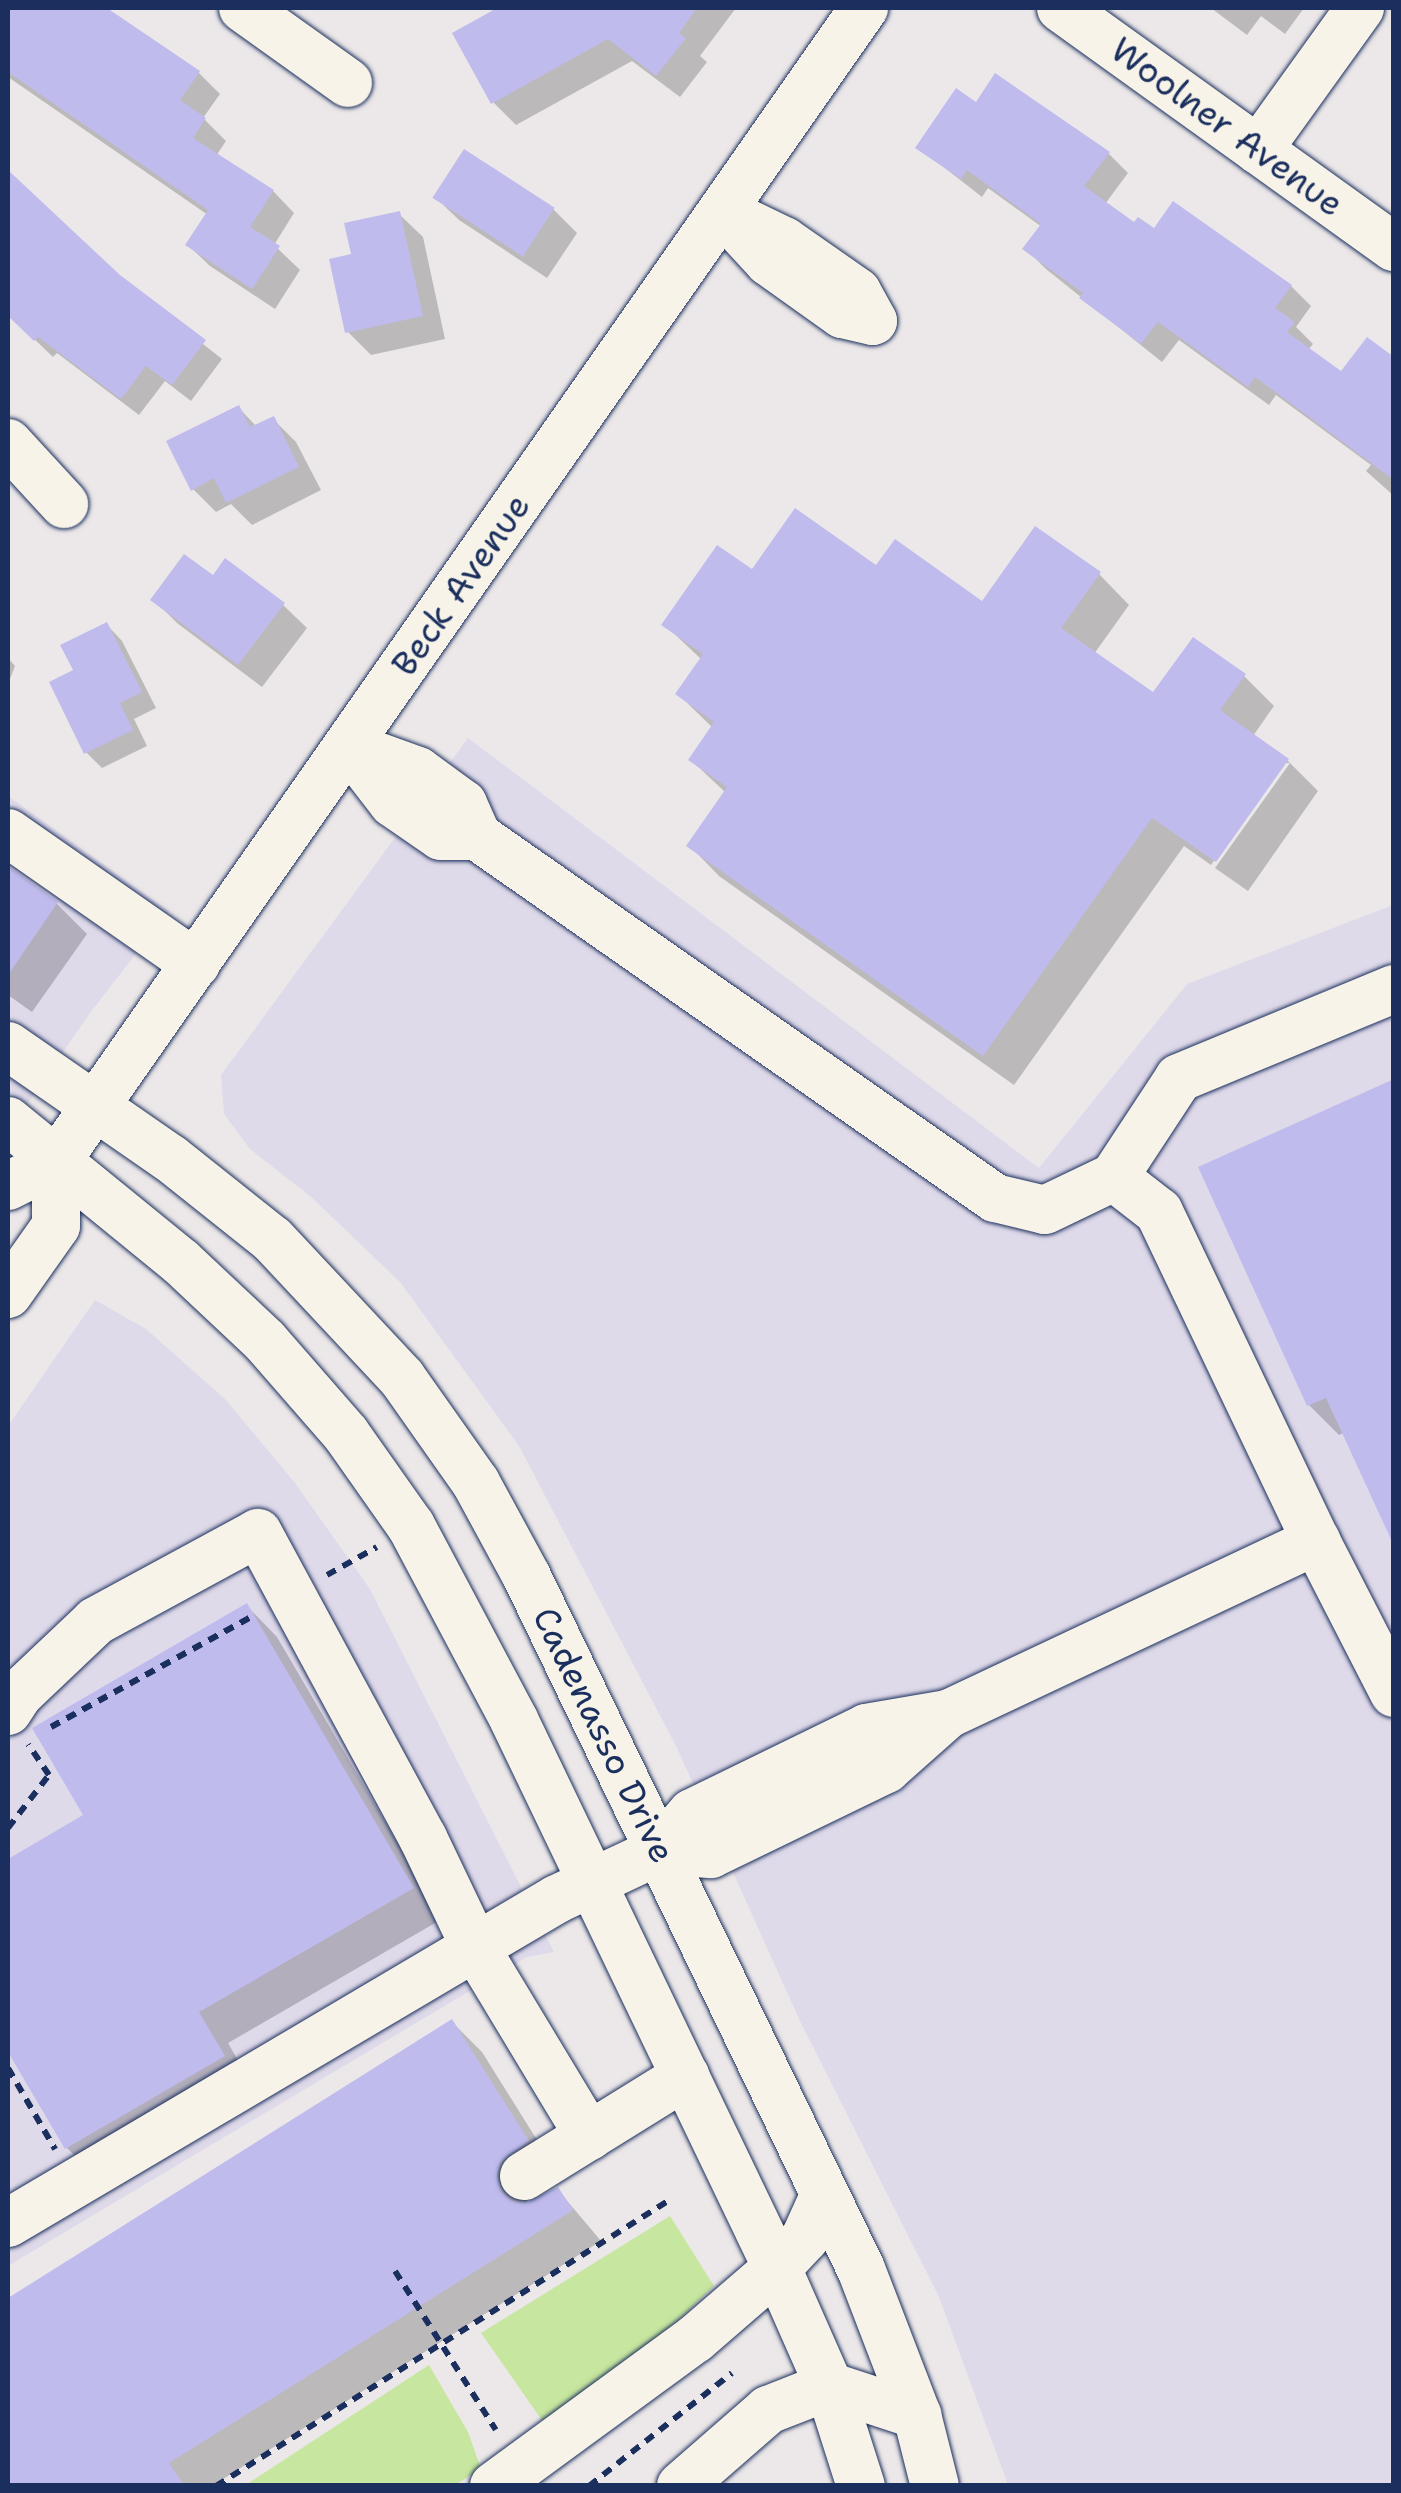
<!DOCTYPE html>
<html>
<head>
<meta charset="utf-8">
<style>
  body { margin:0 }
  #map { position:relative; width:1401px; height:2493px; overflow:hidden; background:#ece8e9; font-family:"Shantell Sans",sans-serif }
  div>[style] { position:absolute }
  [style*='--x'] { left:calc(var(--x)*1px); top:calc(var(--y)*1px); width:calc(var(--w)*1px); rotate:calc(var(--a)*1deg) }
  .built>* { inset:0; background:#dfdaea }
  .green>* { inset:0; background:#c7e69f }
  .shadow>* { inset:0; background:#0003 }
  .building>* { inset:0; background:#c0bbed; transform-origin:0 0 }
  .path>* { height:6px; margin-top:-3px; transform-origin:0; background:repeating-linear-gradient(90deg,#1b2f5e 0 10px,transparent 0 18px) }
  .roads { filter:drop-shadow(0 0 2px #1b2f5e) drop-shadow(0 0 2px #1b2f5e) }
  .minor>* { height:48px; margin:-24px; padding:0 24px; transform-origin:24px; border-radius:24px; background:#f7f3e8 }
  span { translate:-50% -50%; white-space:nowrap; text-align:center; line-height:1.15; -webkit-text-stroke:9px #f7f3e8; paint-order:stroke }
  .street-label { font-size:35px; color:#1b2f5e }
  .frame { position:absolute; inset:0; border:10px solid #1b2f5e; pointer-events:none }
</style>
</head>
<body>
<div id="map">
  <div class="built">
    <div style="clip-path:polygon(468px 738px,1039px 1168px,1187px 984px,1393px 905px,1393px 2485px,1008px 2485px,939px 2297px,799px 2019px,677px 1748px,519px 1446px,400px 1282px,310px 1196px,250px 1149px,224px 1114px,221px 1075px)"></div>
    <div style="clip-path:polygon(8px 796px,169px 911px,90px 1013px,8px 1132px)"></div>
    <div style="clip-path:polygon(95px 1300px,146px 1329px,225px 1399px,295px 1483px,370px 1589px,554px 1952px,527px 1957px,8px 2266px,8px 1426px)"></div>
  </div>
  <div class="green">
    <div style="clip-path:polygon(670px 2216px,714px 2286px,651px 2346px,546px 2426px,481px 2333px)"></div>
    <div style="clip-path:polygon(429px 2365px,468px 2432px,481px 2469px,455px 2485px,244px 2486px)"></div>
  </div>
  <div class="shadow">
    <div style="clip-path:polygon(8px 8px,103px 8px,198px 72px,220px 94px,203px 118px,226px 141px,216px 156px,273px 191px,294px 213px,274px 245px,300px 270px,275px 309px,210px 266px,188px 245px,208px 215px,8px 77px)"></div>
    <div style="clip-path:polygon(502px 8px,736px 8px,700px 56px,707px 62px,680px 97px,632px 61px,516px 125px,493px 102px,455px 34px)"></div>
    <div style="clip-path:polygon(1211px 8px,1304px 8px,1285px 34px,1261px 16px,1247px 35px)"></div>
    <div style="clip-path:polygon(977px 105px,1108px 153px,1128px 173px,1105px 204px,1135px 226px,1291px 286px,1311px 306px,1296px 327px,1313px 344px,1308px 350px,1342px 375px,1394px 360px,1394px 496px,1366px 471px,1371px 465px,1276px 395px,1269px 405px,1179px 340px,1162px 362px,1046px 269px,1026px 249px,1042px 227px,988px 188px,982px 197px,918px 147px)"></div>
    <div style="clip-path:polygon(8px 175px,118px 277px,222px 359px,191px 401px,165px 381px,139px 415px,57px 353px,53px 357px,8px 314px,8px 286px,16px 277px,8px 271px)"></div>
    <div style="clip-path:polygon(435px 197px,553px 209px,577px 233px,547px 278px,459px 220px)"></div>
    <div style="clip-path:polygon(399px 214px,423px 237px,445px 339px,371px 355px,347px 331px,354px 256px)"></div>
    <div style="clip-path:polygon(239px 408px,257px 427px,273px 419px,296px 442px,321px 490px,252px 525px,231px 504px,216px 512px,193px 489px)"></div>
    <div style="clip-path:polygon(877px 568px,983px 604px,1099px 574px,1129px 605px,1094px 654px,1154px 696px,1244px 676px,1274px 706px,1253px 736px,1288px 761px,1318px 791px,1248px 891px,1215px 868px,1290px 763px,1284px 763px,1211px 865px,1184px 846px,1014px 1085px,719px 876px,689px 845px,726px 793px,691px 760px,713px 728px,678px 694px,702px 660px,664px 624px,752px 572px)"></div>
    <div style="clip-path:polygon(213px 579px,283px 605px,307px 628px,262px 687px,177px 623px,154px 600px)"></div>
    <div style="clip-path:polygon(107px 625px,122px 641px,156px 708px,134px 719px,147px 746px,102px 768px,86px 752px,76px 672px)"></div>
    <div style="clip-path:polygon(8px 658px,15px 666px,8px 684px)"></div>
    <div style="clip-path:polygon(8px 868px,57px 904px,87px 934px,32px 1012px,8px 995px)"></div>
    <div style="clip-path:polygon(1394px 1082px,1345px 1432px,1339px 1435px,1309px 1405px)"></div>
    <div style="clip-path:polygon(247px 1606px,277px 1637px,442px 1919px,228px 2043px,253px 2087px,97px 2178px,67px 2148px,8px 2047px,8px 1862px,87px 1815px)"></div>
    <div style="clip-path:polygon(452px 2022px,482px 2052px,557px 2172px,530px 2193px,526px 2206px,558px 2190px,601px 2241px,212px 2486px,8px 2486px,8px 2300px)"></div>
  </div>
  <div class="building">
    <div style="clip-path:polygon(8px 8px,107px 8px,200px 71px,180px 100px,206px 118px,193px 138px,274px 190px,250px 227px,280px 246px,252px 289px,185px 245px,208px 210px,8px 72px)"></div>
    <div style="clip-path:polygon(497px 8px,697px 8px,679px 33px,686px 38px,656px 76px,608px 39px,491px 104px,452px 33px)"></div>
    <div style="clip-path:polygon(995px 73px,1110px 152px,1084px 186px,1134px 222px,1138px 217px,1154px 228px,1173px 201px,1292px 285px,1275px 308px,1295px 322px,1287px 332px,1341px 371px,1367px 337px,1394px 357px,1394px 480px,1255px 377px,1248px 387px,1158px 322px,1141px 344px,1079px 298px,1083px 293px,1022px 249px,1041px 224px,967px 170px,961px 179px,915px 148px,956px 88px,976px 102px)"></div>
    <div style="left:464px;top:149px;width:108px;height:58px;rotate:33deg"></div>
    <div style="clip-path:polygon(8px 170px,120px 275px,206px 340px,172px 385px,146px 366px,121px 399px,38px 337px,34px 341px,8px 316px)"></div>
    <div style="clip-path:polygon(400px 211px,423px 316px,345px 333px,329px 259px,351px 254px,344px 223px)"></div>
    <div style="clip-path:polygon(239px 405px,250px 427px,274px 416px,299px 467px,226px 503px,214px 478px,191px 491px,166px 441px)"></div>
    <div style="clip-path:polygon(795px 508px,876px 565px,895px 539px,982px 601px,1035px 526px,1101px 572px,1061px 628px,1153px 692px,1193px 637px,1246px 674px,1220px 710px,1289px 759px,1216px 862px,1152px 818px,983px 1056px,686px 846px,727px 787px,688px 760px,714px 722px,675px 694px,703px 654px,661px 625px,717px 545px,752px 569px)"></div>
    <div style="clip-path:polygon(184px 554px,213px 575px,225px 558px,285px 603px,238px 665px,150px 600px)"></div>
    <div style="clip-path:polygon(107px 622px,142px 692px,120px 703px,133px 730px,84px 754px,49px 682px,73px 670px,60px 645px)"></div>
    <div style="clip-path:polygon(8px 866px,58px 902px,8px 975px)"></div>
    <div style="clip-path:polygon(1394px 1079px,1394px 1546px,1326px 1398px,1307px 1406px,1198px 1167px)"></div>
    <div style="clip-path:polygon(247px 1603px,414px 1888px,199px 2012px,225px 2056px,65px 2149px,8px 2052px,8px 1859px,83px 1815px,32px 1728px)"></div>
    <div style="clip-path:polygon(452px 2019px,529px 2141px,500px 2162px,497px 2176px,501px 2191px,512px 2201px,526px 2203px,558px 2187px,573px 2210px,169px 2463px,185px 2486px,8px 2486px,8px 2298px)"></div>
  </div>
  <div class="path">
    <div style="--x:327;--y:1575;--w:57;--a:-29.2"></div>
    <div style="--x:51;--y:1727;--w:233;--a:-28.8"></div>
    <div style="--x:8;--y:1828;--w:67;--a:-52.3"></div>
    <div style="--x:49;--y:1775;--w:37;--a:-124"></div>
    <div style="--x:8;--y:2068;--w:94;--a:59.9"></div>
    <div style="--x:395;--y:2271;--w:188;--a:57.6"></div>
    <div style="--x:216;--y:2486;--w:538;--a:-32.24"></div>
    <div style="--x:589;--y:2486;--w:182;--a:-38.3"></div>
  </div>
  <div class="roads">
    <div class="minor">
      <div style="--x:243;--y:8;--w:129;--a:35.5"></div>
      <div style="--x:1061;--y:8;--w:410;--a:35.7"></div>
      <div style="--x:1258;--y:150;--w:175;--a:-54.3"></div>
      <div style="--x:722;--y:211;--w:69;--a:25.8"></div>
      <div style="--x:784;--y:241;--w:89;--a:34.9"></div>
      <div style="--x:857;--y:292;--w:33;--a:61"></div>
      <div style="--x:873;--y:321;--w:32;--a:-167"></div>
      <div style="--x:842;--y:314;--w:90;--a:-144.5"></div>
      <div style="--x:769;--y:262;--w:69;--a:-132.7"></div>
      <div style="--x:8;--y:443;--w:83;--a:47.4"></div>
      <div style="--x:349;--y:746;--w:73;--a:19.9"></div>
      <div style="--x:418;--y:771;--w:56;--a:36.3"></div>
      <div style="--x:463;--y:804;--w:35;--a:66"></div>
      <div style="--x:477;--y:836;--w:632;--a:34.95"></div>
      <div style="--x:995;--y:1198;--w:51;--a:13.5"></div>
      <div style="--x:1045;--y:1210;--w:76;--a:-25.6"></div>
      <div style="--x:1114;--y:1177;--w:118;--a:-56.7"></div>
      <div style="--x:1179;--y:1078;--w:233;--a:-22.5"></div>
      <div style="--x:349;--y:746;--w:72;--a:52.3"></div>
      <div style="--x:393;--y:803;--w:58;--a:34.5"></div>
      <div style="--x:441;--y:836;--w:36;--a:0"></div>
      <div style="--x:8;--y:833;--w:229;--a:34.9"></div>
      <div style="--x:8;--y:1046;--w:197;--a:34.7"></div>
      <div style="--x:170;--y:1158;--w:130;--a:38.5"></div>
      <div style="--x:272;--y:1239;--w:190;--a:46.9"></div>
      <div style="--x:402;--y:1378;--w:128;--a:54.8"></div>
      <div style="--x:476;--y:1483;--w:107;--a:61.5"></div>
      <div style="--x:527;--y:1577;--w:768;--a:64.24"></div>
      <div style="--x:861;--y:2269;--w:156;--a:69"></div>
      <div style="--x:917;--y:2415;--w:73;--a:75.8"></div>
      <div style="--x:8;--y:1121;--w:223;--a:39.2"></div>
      <div style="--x:181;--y:1262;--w:115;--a:43.2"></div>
      <div style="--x:265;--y:1341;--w:123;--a:48.9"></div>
      <div style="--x:346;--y:1434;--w:113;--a:54.8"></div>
      <div style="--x:411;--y:1526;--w:220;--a:62"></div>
      <div style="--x:514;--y:1720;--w:608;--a:64.36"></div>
      <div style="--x:777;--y:2268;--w:129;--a:66.2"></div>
      <div style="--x:829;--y:2386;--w:105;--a:72.3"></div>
      <div style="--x:1114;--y:1177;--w:57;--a:37.9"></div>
      <div style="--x:1159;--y:1212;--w:365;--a:64.5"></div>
      <div style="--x:1316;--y:1541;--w:171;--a:62.8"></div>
      <div style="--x:8;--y:1186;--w:54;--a:-26.6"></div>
      <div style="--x:56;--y:1162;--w:1409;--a:-55"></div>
      <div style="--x:8;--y:1294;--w:83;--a:-54.8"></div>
      <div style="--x:56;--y:1226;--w:64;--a:-90"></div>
      <div style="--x:8;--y:1711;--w:20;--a:-57"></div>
      <div style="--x:19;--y:1694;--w:106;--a:-43.5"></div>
      <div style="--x:96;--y:1621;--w:184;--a:-28.5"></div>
      <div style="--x:258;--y:1533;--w:347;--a:61.6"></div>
      <div style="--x:423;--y:1838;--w:121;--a:64.5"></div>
      <div style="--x:475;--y:1947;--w:221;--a:58.9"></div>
      <div style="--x:659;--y:1851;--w:52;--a:3.3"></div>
      <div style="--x:711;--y:1854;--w:195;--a:-25.9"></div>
      <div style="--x:886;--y:1769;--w:83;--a:-41.6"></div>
      <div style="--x:524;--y:2176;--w:190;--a:-31.8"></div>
      <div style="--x:8;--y:2223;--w:637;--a:-30.55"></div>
      <div style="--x:557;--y:1899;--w:113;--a:-25.2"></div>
      <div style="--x:659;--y:1851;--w:50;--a:-49"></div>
      <div style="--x:692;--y:1813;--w:194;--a:-26"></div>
      <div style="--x:866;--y:1728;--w:83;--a:-9.7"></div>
      <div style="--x:948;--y:1714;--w:407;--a:-25.2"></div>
      <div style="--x:494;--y:2486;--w:249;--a:-36.2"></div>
      <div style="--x:695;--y:2339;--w:108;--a:-40.9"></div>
      <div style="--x:777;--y:2268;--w:41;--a:-47"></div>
      <div style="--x:805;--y:2238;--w:46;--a:-65.7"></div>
      <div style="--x:681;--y:2486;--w:116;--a:-41.1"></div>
      <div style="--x:768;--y:2410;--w:66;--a:-21.5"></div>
      <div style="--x:829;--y:2386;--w:93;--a:18.2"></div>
    </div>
  </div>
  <div class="street-label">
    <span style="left:1227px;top:127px;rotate:36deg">Woolner Avenue</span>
    <span style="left:461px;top:585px;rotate:-55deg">Beck Avenue</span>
    <span style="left:604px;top:1735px;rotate:64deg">Cadenasso Drive</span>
  </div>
  <div class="frame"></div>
</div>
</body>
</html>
